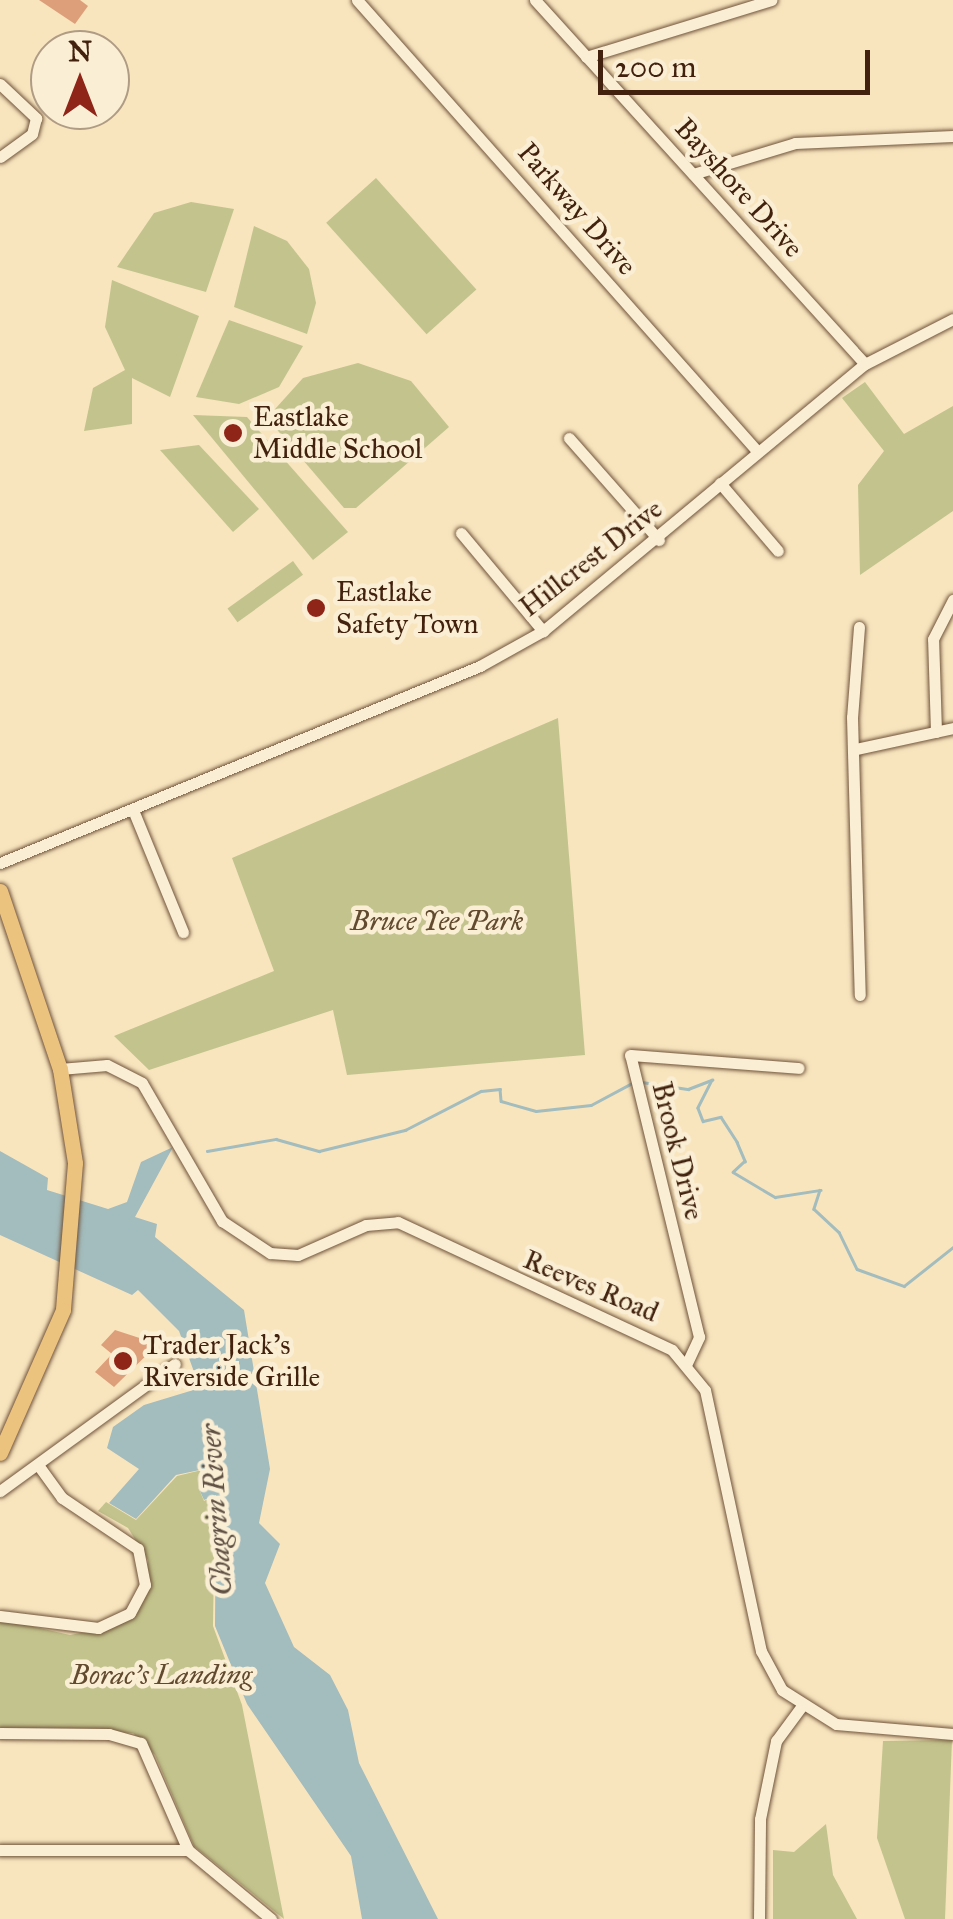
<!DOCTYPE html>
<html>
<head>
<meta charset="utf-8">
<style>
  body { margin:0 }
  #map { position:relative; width:953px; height:1919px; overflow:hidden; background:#f8e5be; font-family:"IM FELL Great Primer",serif }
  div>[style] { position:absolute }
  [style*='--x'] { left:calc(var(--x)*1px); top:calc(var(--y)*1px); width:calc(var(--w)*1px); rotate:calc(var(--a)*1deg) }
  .green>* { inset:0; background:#c3c38d; transform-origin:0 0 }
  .water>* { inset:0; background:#a3bcbd }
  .stream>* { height:2.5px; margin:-1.25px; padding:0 1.25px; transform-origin:1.25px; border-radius:1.25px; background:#a3bcbd }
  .building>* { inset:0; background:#dc9f7a }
  .roads { filter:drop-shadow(0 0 2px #70533a) drop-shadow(0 0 2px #70533a) }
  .minor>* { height:11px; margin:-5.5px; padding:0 5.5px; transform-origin:5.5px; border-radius:5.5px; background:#faeed5 }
  .major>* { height:15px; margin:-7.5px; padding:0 7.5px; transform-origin:7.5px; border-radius:7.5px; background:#ecc27f }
  .dots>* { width:28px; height:28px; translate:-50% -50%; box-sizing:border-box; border:5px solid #faeed5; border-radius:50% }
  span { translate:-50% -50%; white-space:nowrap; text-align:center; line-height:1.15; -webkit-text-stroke:9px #faeed5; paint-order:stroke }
  .street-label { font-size:28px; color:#42220e }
  .poi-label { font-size:28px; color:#42220e }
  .left { translate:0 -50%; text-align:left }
  .park-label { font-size:28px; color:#624a2e; font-style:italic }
  .water-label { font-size:30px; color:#5f5043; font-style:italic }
  .north { position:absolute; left:30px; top:30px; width:100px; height:100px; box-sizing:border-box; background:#faeed5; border:2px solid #b09c85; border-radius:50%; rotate:0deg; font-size:28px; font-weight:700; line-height:40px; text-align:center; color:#42220e }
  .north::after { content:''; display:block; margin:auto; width:35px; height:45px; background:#8f2418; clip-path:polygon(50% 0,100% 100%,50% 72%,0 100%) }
  .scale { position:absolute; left:598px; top:50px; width:272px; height:45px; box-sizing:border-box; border:5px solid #42220e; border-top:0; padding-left:12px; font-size:30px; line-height:35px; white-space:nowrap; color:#42220e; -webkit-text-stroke:8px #faeed5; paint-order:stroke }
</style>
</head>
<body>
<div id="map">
  <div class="green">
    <div style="left:376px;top:178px;width:150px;height:67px;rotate:48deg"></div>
    <div style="clip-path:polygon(191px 202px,234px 209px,206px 292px,117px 267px,154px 213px)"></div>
    <div style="clip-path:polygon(254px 226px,287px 241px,309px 269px,316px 303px,307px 334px,234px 307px)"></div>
    <div style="clip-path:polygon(112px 280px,199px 316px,170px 397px,132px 378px,132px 424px,84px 431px,93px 388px,125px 370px,105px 327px)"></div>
    <div style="clip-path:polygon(229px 320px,303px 346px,279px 387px,239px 404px,196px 397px)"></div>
    <div style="clip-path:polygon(358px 363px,411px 381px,449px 427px,356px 508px,344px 508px,267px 418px,303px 378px)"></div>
    <div style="clip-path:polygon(865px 382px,904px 434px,953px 406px,953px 511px,860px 575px,858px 485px,884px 451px,842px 398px)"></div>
    <div style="clip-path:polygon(193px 415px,247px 417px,348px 532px,313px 560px)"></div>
    <div style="clip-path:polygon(199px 445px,259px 509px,233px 532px,160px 450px)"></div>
    <div style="left:293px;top:561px;width:17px;height:81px;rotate:54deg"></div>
    <div style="clip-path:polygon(558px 718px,585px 1055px,347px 1075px,333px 1010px,149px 1070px,114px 1036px,274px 971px,232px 858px)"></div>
    <div style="clip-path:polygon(206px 1469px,214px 1481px,199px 1489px,204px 1501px,215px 1495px,213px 1626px,242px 1705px,284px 1919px,194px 1846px,155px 1755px,133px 1733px,0 1729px,0 1619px,70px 1635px,116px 1626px,144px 1601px,148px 1560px,128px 1528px,98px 1511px,106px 1502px,136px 1520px,177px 1476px)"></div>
    <div style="clip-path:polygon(952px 1740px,945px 1919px,905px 1919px,877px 1838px,883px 1741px)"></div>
    <div style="clip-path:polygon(826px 1824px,833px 1875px,857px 1919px,773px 1919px,773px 1850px,794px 1852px)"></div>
  </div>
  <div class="water">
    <div style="clip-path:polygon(173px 1147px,135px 1217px,157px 1224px,155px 1237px,244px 1310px,270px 1469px,259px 1523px,280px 1544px,265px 1583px,294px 1647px,330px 1675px,348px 1710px,359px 1763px,438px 1919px,362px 1919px,351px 1856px,247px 1704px,215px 1626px,216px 1495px,204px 1500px,199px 1489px,214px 1481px,214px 1467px,176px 1475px,136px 1519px,109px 1503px,139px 1469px,107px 1448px,113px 1427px,144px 1405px,200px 1388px,179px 1331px,138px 1290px,132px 1295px,0 1235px,0 1151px,48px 1178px,47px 1190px,108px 1209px,127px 1202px,141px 1162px)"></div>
  </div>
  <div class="stream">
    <div style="--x:642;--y:1082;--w:47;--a:8.7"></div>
    <div style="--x:688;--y:1089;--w:26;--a:-21"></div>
    <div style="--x:712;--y:1080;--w:31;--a:117"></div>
    <div style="--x:698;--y:1108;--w:14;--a:69"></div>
    <div style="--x:703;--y:1121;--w:18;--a:-13"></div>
    <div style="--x:721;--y:1117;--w:30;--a:57"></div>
    <div style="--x:737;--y:1142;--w:21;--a:67"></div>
    <div style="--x:745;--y:1161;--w:16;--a:137"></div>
    <div style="--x:733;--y:1172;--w:49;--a:30.8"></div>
    <div style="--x:775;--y:1197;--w:46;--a:-8.8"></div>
    <div style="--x:820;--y:1190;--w:20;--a:108"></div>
    <div style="--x:814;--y:1209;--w:34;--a:43"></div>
    <div style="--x:839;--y:1232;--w:41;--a:64.1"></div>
    <div style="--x:857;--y:1269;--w:50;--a:19.9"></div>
    <div style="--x:904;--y:1286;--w:63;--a:-38.5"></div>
    <div style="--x:207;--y:1151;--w:70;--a:-9.9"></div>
    <div style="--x:276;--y:1139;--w:45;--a:15.6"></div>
    <div style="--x:319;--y:1151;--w:89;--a:-13.7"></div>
    <div style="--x:405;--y:1130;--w:85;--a:-27.2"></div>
    <div style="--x:481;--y:1091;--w:19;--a:-6"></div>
    <div style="--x:500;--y:1089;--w:12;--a:85"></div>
    <div style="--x:501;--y:1101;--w:36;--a:16"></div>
    <div style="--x:536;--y:1111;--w:55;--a:-6.2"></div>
    <div style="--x:591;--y:1105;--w:49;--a:-28.1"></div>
  </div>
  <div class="building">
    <div style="clip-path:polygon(39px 0,80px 0,88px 6px,75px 24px)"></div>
    <div style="clip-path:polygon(115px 1330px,158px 1344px,114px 1387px,95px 1372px,112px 1354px,101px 1345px)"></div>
  </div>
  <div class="roads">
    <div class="minor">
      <div style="--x:357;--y:0;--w:604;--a:48.42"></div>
      <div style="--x:535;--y:0;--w:491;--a:47.8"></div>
      <div style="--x:586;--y:57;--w:194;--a:-17.1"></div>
      <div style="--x:0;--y:84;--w:50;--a:43.4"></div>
      <div style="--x:36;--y:118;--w:16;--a:104"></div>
      <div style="--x:32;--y:134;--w:39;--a:144"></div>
      <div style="--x:693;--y:174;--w:107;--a:-16.9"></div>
      <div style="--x:795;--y:143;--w:158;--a:-2.5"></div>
      <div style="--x:569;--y:438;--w:136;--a:48.6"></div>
      <div style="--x:720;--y:483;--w:89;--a:49.5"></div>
      <div style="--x:461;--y:533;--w:128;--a:50.1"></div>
      <div style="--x:859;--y:627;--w:90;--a:94.4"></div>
      <div style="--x:852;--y:717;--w:278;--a:88.4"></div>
      <div style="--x:936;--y:732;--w:93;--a:-91.8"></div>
      <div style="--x:933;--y:639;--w:44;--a:-62.9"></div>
      <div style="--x:856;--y:749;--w:99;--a:-12.2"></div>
      <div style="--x:133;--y:810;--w:132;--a:67.7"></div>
      <div style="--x:0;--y:863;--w:519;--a:-22.31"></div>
      <div style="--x:480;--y:666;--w:72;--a:-29.1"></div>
      <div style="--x:543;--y:631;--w:418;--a:-39.7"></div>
      <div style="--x:865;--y:364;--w:99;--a:-27.1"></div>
      <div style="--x:60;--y:1069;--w:47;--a:-4.9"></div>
      <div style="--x:107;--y:1065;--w:39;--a:27"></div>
      <div style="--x:142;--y:1083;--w:160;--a:59.9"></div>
      <div style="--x:222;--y:1221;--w:58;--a:33.7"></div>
      <div style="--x:270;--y:1253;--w:28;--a:4"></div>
      <div style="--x:298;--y:1255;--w:74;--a:-23.8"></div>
      <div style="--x:366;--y:1225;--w:32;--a:-5"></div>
      <div style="--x:398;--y:1222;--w:302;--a:25"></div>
      <div style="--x:672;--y:1350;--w:52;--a:50.5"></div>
      <div style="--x:705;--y:1390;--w:267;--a:77.9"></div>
      <div style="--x:761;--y:1651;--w:44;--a:61.7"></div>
      <div style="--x:782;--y:1690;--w:64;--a:32.2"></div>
      <div style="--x:836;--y:1724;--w:117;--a:4.9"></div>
      <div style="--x:687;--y:1363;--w:29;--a:-65"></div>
      <div style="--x:699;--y:1337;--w:290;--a:-103.7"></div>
      <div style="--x:630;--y:1055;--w:169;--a:4.4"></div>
      <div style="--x:0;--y:1491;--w:216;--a:-36"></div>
      <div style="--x:0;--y:1616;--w:99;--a:7"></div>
      <div style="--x:98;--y:1628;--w:35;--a:-25"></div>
      <div style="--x:130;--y:1613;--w:32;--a:-62"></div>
      <div style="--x:145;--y:1585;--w:37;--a:-101"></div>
      <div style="--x:138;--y:1549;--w:92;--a:-146.1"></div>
      <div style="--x:62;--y:1498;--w:41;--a:-126"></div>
      <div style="--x:0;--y:1733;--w:109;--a:0.5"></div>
      <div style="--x:109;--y:1734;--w:33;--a:16"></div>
      <div style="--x:141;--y:1743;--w:117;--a:66.3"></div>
      <div style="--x:188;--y:1850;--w:108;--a:39.7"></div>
      <div style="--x:0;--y:1850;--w:188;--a:0"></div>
      <div style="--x:759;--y:1919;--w:100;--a:-89.4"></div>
      <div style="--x:760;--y:1819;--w:80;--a:-78.4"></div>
      <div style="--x:776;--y:1741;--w:42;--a:-53.7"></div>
    </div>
    <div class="major">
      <div style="--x:0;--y:891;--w:188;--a:71.4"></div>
      <div style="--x:60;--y:1069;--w:95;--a:80.9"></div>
      <div style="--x:75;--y:1163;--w:147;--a:94.7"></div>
      <div style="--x:63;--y:1310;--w:156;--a:113.8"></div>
    </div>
  </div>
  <div class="dots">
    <div style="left:233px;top:433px;background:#8f2418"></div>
    <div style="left:316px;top:608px;background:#8f2418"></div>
    <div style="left:123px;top:1361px;background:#8f2418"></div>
  </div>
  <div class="street-label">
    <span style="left:739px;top:188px;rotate:48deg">Bayshore Drive</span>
    <span style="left:577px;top:209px;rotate:49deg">Parkway Drive</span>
    <span style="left:591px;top:558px;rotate:-38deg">Hillcrest Drive</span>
    <span style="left:678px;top:1151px;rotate:76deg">Brook Drive</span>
    <span style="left:591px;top:1286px;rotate:23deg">Reeves Road</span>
  </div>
  <div class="poi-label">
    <span class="left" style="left:253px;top:433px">Eastlake<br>Middle School</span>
    <span class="left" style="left:336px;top:608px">Eastlake<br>Safety Town</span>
    <span class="left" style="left:143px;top:1361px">Trader Jack's<br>Riverside Grille</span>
  </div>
  <div class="park-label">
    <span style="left:437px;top:921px">Bruce Yee Park</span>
    <span style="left:161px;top:1675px">Borac's Landing</span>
  </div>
  <div class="water-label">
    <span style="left:216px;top:1510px;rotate:-94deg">Chagrin River</span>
  </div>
  <div class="north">N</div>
  <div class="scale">200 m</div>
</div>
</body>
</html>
